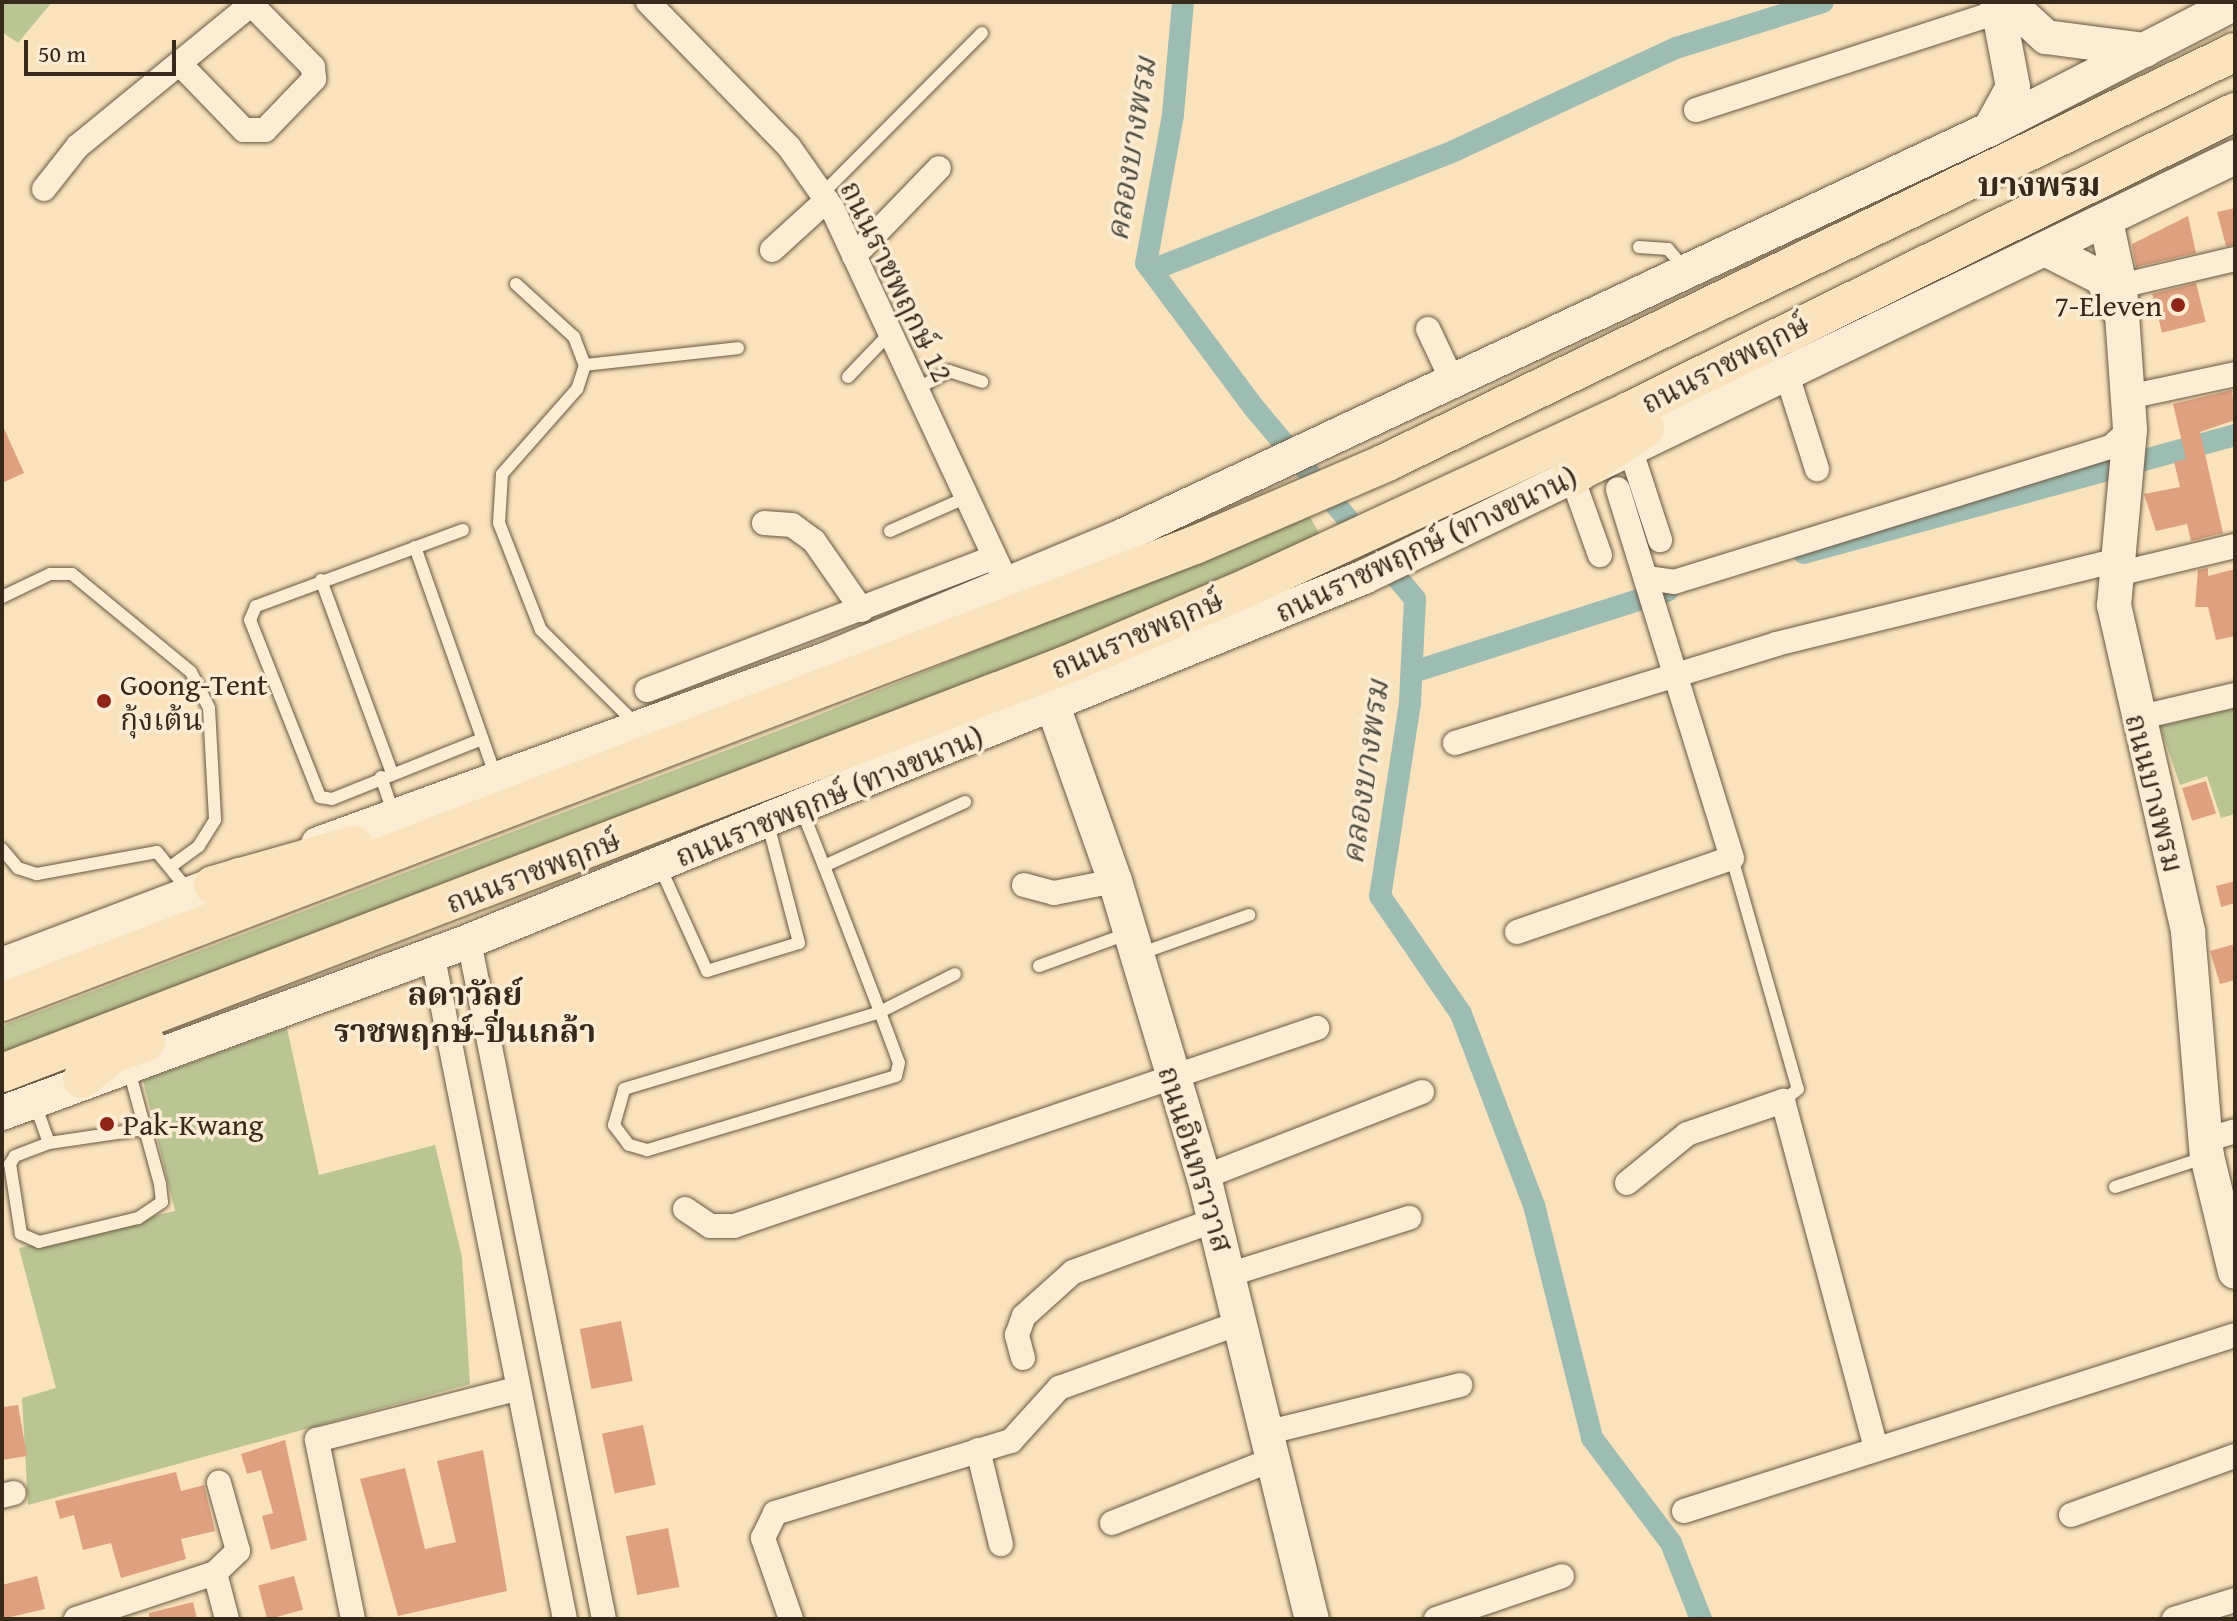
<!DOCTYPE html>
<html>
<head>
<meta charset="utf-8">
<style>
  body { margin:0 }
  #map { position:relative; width:2237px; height:1621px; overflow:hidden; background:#fae2bc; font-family:"Gentium Book Plus","Noto Serif Thai",serif }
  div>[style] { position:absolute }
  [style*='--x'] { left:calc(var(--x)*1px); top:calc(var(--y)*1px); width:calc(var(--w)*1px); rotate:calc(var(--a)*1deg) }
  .green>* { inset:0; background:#bbc493 }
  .canal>* { height:22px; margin:-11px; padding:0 11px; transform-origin:11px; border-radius:11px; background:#9ebdb2 }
  .building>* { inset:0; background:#dea07f; transform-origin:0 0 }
  .roads { filter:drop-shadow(0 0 2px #685842) drop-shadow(0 0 2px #685842) }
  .lane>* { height:12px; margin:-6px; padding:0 6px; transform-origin:6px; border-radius:6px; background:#fcecd3 }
  .street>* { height:24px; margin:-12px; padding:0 12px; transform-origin:12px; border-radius:12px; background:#fcecd3 }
  .secondary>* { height:34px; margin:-17px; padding:0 17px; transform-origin:17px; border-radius:17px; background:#fcecd3 }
  .primary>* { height:38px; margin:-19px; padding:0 19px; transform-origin:19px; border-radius:19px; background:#fae2bc }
  .dots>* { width:22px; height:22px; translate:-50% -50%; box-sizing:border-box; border:4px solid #fcecd3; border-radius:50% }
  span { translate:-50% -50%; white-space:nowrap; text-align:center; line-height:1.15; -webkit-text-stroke:7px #fcecd3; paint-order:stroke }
  .street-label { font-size:30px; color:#372a1a }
  .poi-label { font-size:30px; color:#372a1a }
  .right { translate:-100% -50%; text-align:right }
  .left { translate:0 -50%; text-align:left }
  .water-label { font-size:32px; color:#514f40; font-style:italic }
  .neighbourhood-label { font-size:32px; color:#372a1a; font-weight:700 }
  .quarter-label { font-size:34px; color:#372a1a; font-weight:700 }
  .frame { position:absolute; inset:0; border:4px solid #372a1a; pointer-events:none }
  .scale { position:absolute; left:24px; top:40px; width:152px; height:36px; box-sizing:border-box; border:4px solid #372a1a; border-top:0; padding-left:10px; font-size:24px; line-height:28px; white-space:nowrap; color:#372a1a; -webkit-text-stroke:6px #fcecd3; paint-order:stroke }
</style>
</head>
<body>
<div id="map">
  <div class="green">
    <div style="clip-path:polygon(2px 2px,52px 2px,18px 43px,2px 32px)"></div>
    <div style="clip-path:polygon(1309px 515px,1320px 535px,1010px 669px,2px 1053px,2px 1026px,806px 720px)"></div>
    <div style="clip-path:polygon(2235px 708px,2235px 814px,2221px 818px,2207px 776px,2180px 785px,2160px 726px)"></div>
    <div style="clip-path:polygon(287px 1028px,319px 1175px,435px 1145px,462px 1257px,470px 1384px,28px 1505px,22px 1398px,56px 1388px,19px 1248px,175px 1211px,143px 1080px)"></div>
  </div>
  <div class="canal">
    <div style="--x:1183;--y:2;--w:113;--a:95.1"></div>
    <div style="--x:1173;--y:115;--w:150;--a:100.3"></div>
    <div style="--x:1146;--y:263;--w:182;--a:53.3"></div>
    <div style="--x:1255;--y:409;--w:248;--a:49.9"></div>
    <div style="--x:1415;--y:599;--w:104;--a:92.8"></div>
    <div style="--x:1410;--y:703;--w:195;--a:98.8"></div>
    <div style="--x:1380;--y:896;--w:143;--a:55.5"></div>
    <div style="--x:1461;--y:1014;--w:204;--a:69.1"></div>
    <div style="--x:1534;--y:1205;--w:240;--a:76"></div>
    <div style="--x:1592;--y:1438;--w:131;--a:53"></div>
    <div style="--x:1671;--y:1543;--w:82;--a:68.5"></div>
    <div style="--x:1152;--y:270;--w:327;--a:-21.5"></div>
    <div style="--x:1456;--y:150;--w:242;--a:-24.9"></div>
    <div style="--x:1676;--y:48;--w:154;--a:-17.4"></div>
    <div style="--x:1804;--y:553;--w:447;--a:-15.3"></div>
    <div style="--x:1413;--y:672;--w:267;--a:-17.7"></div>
  </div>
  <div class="building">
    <div style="clip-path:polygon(2235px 208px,2235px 244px,2226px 246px,2217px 212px)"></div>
    <div style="clip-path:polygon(2188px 216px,2196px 253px,2136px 267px,2132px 244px)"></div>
    <div style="left:2196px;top:283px;width:40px;height:45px;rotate:76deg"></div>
    <div style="clip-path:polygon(2232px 390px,2235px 420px,2200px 432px,2223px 533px,2191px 541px,2187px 524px,2156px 531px,2144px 494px,2180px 487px,2174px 462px,2186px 459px,2173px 404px)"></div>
    <div style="clip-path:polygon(2px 424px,24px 473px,2px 483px)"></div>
    <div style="clip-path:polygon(2208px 568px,2208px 576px,2235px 569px,2235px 636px,2216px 640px,2208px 607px,2195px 607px,2198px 570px)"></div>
    <div style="left:2206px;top:781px;width:34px;height:25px;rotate:73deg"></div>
    <div style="clip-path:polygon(2235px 881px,2235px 903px,2221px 907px,2216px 886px)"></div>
    <div style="clip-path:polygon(2235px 944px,2235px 980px,2220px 984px,2210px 951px)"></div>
    <div style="left:621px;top:1321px;width:61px;height:42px;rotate:79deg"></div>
    <div style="clip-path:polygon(18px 1405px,27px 1456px,2px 1460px,2px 1407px)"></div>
    <div style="left:643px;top:1425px;width:61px;height:42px;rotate:78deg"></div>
    <div style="clip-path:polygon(285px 1440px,307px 1540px,271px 1550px,262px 1516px,273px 1513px,261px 1470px,247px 1474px,241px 1454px)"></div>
    <div style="clip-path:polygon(483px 1450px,507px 1591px,398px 1616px,360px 1479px,405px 1468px,425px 1549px,456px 1542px,437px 1461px)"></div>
    <div style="clip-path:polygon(176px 1472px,181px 1491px,204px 1485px,215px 1531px,181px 1539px,186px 1559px,121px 1578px,111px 1543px,83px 1550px,74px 1515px,60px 1519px,55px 1501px)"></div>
    <div style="left:668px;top:1528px;width:60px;height:43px;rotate:79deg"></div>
    <div style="clip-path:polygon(37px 1576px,45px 1609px,2px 1619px,2px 1585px)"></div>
    <div style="left:294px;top:1576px;width:35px;height:37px;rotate:75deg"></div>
    <div style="clip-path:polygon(193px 1602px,197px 1619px,149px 1619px,149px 1613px)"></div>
  </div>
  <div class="roads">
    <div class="lane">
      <div style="--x:822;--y:194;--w:227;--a:-45.2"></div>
      <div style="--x:1639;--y:247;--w:29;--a:4"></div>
      <div style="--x:1668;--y:249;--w:26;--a:50"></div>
      <div style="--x:516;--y:284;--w:79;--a:42.4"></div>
      <div style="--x:574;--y:337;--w:30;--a:69"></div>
      <div style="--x:585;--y:365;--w:25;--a:108"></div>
      <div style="--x:577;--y:389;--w:113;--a:131.4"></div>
      <div style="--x:502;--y:474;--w:49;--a:93.5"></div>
      <div style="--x:499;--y:523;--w:115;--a:68.6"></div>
      <div style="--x:541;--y:630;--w:135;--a:44.7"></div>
      <div style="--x:585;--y:365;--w:154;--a:-6.3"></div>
      <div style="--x:848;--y:377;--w:59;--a:-46.4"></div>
      <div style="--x:915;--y:390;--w:39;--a:-29"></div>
      <div style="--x:949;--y:371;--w:35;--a:18"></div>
      <div style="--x:463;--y:530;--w:221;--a:159.8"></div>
      <div style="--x:256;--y:606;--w:15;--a:113"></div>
      <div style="--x:250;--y:620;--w:190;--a:68.4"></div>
      <div style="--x:320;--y:797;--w:12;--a:9"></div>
      <div style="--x:332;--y:799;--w:162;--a:-21.8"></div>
      <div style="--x:890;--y:531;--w:80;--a:-23.7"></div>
      <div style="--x:415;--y:547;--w:244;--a:70.6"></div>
      <div style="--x:321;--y:580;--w:206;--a:69.8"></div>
      <div style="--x:2;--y:597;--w:53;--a:-25.6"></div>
      <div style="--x:50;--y:574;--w:22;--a:0"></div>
      <div style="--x:72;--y:574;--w:154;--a:39.5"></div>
      <div style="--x:191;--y:672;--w:40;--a:63.4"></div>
      <div style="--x:209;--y:708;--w:112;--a:86.9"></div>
      <div style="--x:215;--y:820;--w:31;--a:122"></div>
      <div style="--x:199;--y:846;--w:32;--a:144"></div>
      <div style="--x:381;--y:777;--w:39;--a:71"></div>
      <div style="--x:801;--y:808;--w:62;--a:68.4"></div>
      <div style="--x:824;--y:866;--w:156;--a:69"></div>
      <div style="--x:880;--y:1012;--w:54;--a:69.6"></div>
      <div style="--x:899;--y:1063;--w:13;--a:103"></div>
      <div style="--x:896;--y:1076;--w:260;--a:163.4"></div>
      <div style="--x:647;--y:1150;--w:19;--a:-164"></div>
      <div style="--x:629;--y:1145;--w:25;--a:-127"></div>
      <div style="--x:614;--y:1125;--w:37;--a:-74"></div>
      <div style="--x:624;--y:1089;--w:267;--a:-16.7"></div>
      <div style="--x:880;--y:1012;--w:84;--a:-26.9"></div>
      <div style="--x:2;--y:849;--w:25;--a:50"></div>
      <div style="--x:18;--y:868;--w:20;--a:18"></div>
      <div style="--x:37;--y:874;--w:122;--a:-10.4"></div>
      <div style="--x:157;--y:852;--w:49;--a:50.8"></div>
      <div style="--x:1732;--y:858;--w:240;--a:74.1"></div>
      <div style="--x:1798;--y:1089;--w:19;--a:141"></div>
      <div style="--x:824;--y:866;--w:155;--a:-24.4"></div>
      <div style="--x:660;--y:867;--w:114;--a:65.7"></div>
      <div style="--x:707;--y:971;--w:96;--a:-16.9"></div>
      <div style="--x:799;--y:943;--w:123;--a:-104.6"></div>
      <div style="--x:1139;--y:954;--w:117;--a:-19.5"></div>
      <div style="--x:1039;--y:966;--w:96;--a:-20.1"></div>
      <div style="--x:129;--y:1070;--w:118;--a:74.8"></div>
      <div style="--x:160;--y:1184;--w:18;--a:84"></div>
      <div style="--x:162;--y:1202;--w:29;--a:146"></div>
      <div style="--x:138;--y:1218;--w:102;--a:166.4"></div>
      <div style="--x:39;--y:1242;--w:20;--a:-156"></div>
      <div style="--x:21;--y:1234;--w:71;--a:-98.9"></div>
      <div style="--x:10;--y:1164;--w:9;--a:-58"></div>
      <div style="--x:15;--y:1156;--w:36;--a:-21"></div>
      <div style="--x:49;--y:1143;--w:96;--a:-8.4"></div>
      <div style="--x:35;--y:1104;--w:41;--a:70.3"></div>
      <div style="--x:2115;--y:1187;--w:93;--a:-18.2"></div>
    </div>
    <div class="street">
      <div style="--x:648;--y:2;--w:202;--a:45.8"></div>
      <div style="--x:789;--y:147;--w:75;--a:54.8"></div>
      <div style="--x:832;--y:208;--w:416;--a:65"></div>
      <div style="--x:180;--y:64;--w:92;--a:45.9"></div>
      <div style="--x:244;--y:130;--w:21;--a:0"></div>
      <div style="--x:265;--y:130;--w:71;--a:-46.1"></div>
      <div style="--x:314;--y:79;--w:12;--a:-95"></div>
      <div style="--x:313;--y:67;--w:88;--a:-134.5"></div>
      <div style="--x:1696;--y:110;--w:320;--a:-18"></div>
      <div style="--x:44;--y:189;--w:55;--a:-51.7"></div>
      <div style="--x:78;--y:146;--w:227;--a:-39.3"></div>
      <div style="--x:772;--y:250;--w:74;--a:-42.3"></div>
      <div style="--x:854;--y:256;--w:122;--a:-46"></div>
      <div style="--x:2120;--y:286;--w:118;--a:-13.2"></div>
      <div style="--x:1428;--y:329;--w:61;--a:64.7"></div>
      <div style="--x:1787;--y:375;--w:99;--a:72.3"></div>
      <div style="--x:2128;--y:397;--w:109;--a:-12.1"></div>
      <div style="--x:1630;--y:448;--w:97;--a:71.9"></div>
      <div style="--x:1572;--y:477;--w:83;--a:70.3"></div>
      <div style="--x:764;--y:523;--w:28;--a:4"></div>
      <div style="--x:792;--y:525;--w:27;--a:36"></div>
      <div style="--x:814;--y:541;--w:84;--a:55.2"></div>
      <div style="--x:2113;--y:575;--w:125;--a:-13.4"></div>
      <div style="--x:1647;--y:578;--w:27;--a:8"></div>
      <div style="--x:1674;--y:582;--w:457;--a:-17.2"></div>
      <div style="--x:2111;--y:447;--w:25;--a:-42"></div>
      <div style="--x:647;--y:690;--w:367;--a:-20.9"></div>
      <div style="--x:2137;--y:718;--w:101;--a:-13.2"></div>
      <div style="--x:1455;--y:743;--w:336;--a:-17.1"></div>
      <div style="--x:1776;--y:644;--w:349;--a:-13.8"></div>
      <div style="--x:1024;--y:885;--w:31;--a:15"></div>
      <div style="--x:1054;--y:893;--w:62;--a:-11.1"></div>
      <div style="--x:1517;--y:932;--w:227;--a:-19"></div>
      <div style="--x:1732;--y:858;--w:386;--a:-107.2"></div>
      <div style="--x:469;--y:941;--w:691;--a:78.74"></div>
      <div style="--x:432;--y:953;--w:679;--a:78.71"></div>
      <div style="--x:2206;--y:1140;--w:30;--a:-17"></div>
      <div style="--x:1204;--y:1177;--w:234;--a:-21.3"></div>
      <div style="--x:1627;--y:1183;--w:77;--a:-39.2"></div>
      <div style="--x:1687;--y:1134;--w:102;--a:-19"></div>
      <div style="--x:1783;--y:1101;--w:360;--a:75"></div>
      <div style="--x:685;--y:1209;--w:30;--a:34"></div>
      <div style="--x:710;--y:1226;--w:24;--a:0"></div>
      <div style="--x:734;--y:1226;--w:616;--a:-18.76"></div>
      <div style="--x:1231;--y:1274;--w:187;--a:-17.5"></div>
      <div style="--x:1023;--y:1358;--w:24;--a:-105"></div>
      <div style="--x:1017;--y:1335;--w:20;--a:-70"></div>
      <div style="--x:1024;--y:1316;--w:66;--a:-41.9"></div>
      <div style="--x:1073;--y:1272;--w:151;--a:-20.1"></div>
      <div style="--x:1269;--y:1432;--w:197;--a:-13.8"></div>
      <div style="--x:978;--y:1450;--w:97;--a:76.3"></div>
      <div style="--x:2;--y:1496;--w:12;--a:-14"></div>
      <div style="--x:1684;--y:1511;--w:578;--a:-17.71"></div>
      <div style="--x:2071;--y:1515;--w:174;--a:-19.8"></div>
      <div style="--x:1112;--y:1523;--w:176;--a:-21.6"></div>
      <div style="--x:215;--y:1573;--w:48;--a:75.4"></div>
      <div style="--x:76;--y:1619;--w:146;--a:-18.3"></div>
      <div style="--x:215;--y:1573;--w:32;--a:-44"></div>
      <div style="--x:238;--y:1551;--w:71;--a:-105.6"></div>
      <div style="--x:353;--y:1619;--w:183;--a:-101.4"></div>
      <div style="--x:317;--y:1440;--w:204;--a:-14.4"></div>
      <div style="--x:791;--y:1619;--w:86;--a:-109.1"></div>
      <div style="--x:763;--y:1538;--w:28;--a:-64"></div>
      <div style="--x:775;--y:1513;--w:247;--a:-17"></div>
      <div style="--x:1011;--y:1441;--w:72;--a:-47.8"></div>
      <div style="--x:1059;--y:1388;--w:195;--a:-19.8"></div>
      <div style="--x:1436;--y:1619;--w:133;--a:-18.8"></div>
      <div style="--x:2174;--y:1619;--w:64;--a:-17.3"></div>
    </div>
    <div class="secondary">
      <div style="--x:2008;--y:2;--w:52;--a:42.6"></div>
      <div style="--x:2046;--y:37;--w:100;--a:7.5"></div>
      <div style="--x:1990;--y:129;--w:48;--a:-61.3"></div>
      <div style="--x:2013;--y:87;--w:86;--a:-100.7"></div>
      <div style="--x:2106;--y:221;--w:66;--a:77.8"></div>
      <div style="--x:2120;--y:286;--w:144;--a:86"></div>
      <div style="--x:2130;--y:430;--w:176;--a:95.2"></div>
      <div style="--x:2114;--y:605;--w:335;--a:77.2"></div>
      <div style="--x:2188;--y:932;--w:225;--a:85.2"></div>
      <div style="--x:2207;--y:1156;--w:119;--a:76.4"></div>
      <div style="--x:2047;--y:250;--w:62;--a:27"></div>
      <div style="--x:2102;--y:278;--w:34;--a:64"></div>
      <div style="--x:1053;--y:706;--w:186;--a:70.5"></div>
      <div style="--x:1115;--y:881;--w:309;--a:73.3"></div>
      <div style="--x:1204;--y:1177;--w:455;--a:76.3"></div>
      <div style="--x:318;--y:844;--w:542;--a:-19.97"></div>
      <div style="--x:827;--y:659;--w:315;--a:-22.6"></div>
      <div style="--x:1118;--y:538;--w:963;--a:-25.13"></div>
      <div style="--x:1990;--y:129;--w:276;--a:-27.2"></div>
      <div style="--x:2;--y:965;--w:254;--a:-20.8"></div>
      <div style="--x:2;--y:1113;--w:498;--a:-20.2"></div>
      <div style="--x:469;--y:941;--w:966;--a:-22.13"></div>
      <div style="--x:1364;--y:577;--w:967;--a:-25.74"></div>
    </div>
    <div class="primary">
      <div style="--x:1572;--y:477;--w:88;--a:-33.9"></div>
      <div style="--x:213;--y:885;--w:146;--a:-15.9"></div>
      <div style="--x:2;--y:1002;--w:1278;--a:-20.96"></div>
      <div style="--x:1195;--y:545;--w:207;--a:-23.3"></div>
      <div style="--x:1385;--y:463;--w:944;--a:-25.81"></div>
      <div style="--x:2;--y:1073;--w:1140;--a:-20.98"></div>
      <div style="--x:1066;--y:665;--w:201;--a:-23.1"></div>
      <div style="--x:1251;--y:586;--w:417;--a:-24.8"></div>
      <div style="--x:1629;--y:411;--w:676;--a:-26.26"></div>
      <div style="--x:82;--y:1079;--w:40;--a:-39"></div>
      <div style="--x:113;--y:1054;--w:35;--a:-20"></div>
    </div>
  </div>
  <div class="dots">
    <div style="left:2178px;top:305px;background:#8f2418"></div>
    <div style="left:104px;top:701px;background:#8f2418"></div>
    <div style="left:107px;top:1124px;background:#8f2418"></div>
  </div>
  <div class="street-label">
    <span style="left:897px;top:281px;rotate:64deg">ถนนราชพฤกษ์ 12</span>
    <span style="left:1725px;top:363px;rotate:-27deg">ถนนราชพฤกษ์</span>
    <span style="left:1426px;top:544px;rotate:-25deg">ถนนราชพฤกษ์ (ทางขนาน)</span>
    <span style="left:1137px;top:634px;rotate:-23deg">ถนนราชพฤกษ์</span>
    <span style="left:2155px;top:793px;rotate:76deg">ถนนบางพรม</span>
    <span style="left:829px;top:796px;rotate:-22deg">ถนนราชพฤกษ์ (ทางขนาน)</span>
    <span style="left:533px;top:871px;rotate:-21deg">ถนนราชพฤกษ์</span>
    <span style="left:1196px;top:1159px;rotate:73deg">ถนนอินทราวาส</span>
  </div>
  <div class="poi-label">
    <span class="right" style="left:2162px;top:305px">7-Eleven</span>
    <span class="left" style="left:120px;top:701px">Goong-Tent<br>กุ้งเต้น</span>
    <span class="left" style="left:123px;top:1124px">Pak-Kwang</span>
  </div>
  <div class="water-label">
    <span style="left:1131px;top:149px;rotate:-81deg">คลองบางพรม</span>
    <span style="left:1365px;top:772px;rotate:-82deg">คลองบางพรม</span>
  </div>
  <div class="neighbourhood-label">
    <span style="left:465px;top:1013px">ลดาวัลย์<br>ราชพฤกษ์-ปิ่นเกล้า</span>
  </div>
  <div class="quarter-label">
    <span style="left:2039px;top:184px">บางพรม</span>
  </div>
  <div class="frame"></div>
  <div class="scale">50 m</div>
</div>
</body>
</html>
